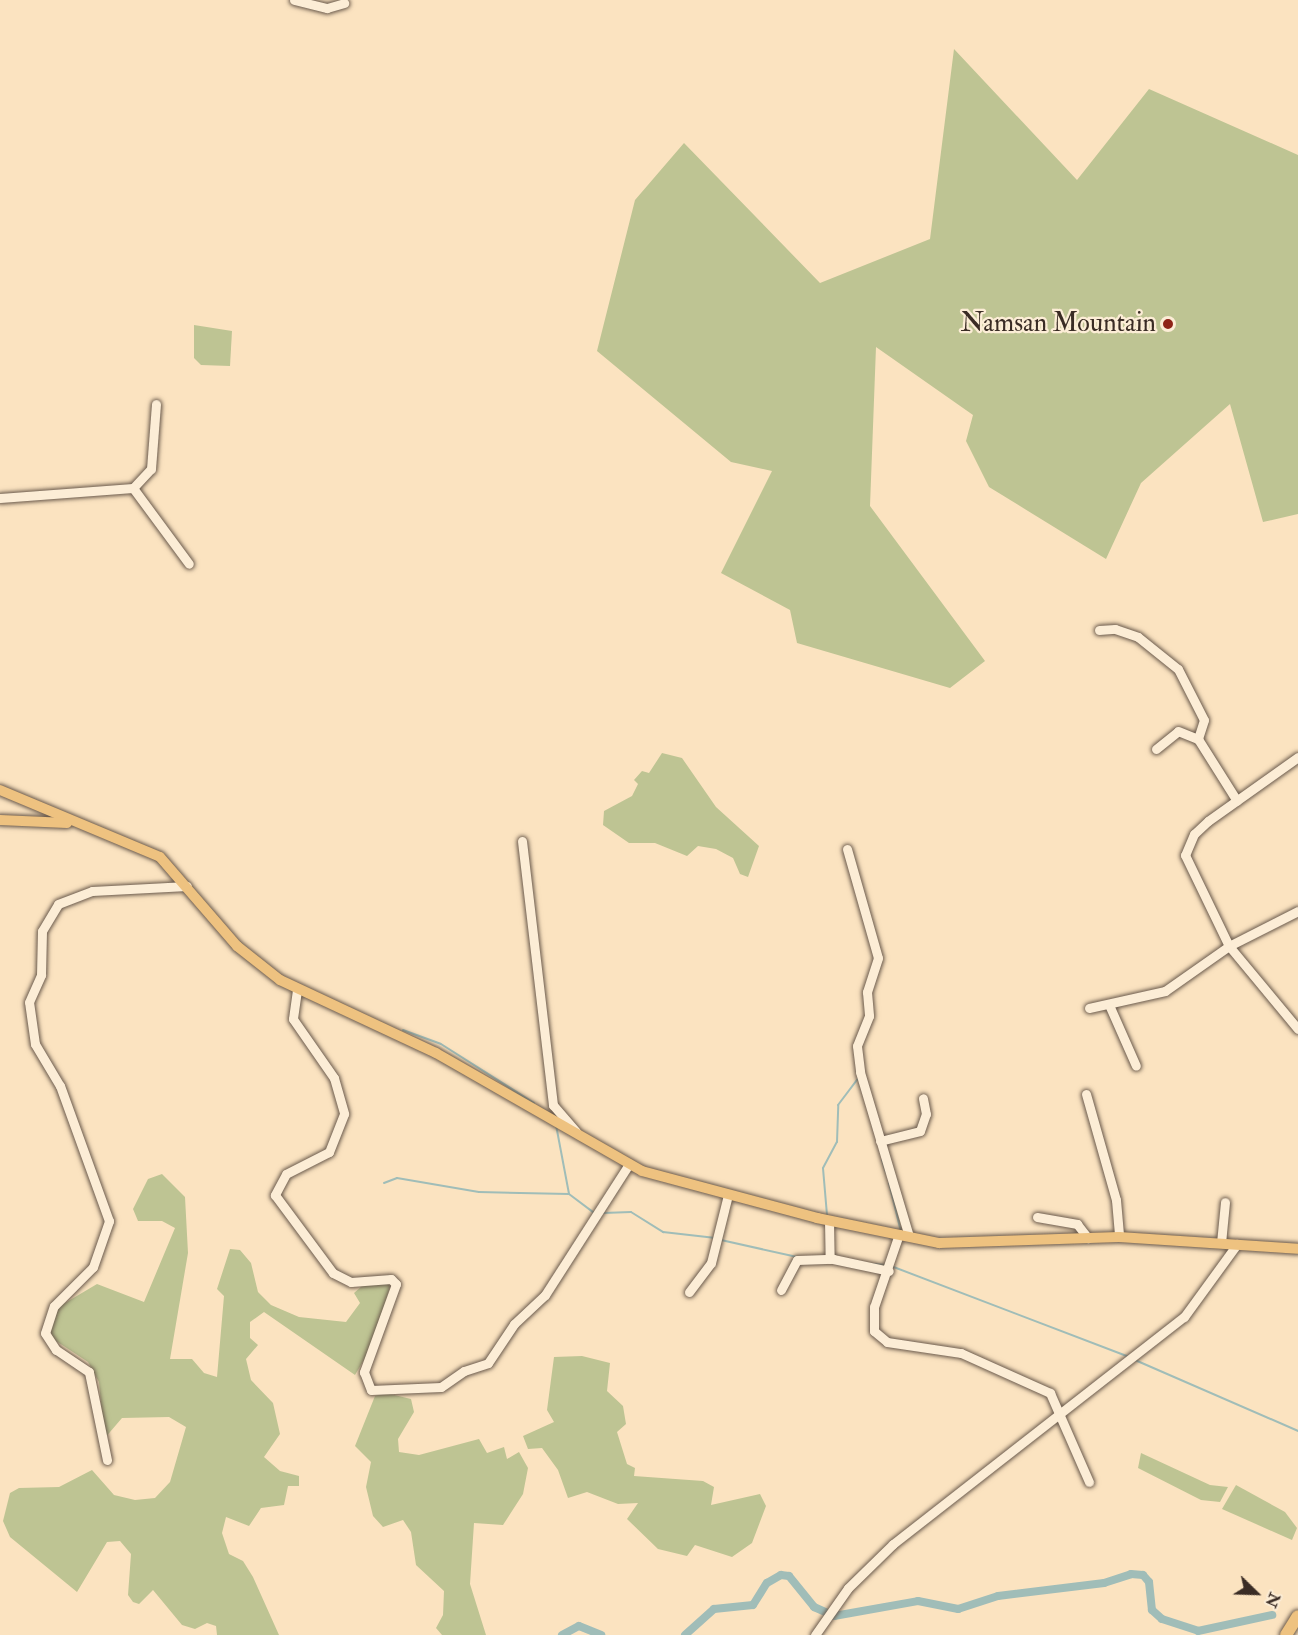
<!DOCTYPE html>
<html>
<head>
<meta charset="utf-8">
<style>
  body { margin:0 }
  #map { position:relative; width:1298px; height:1635px; overflow:hidden; background:#fbe3c0; font-family:"IM FELL Double Pica",serif }
  div>[style] { position:absolute }
  [style*='--x'] { left:calc(var(--x)*1px); top:calc(var(--y)*1px); width:calc(var(--w)*1px); rotate:calc(var(--a)*1deg) }
  .green>* { inset:0; background:#bec493 }
  .stream>* { height:2px; margin:-1px; padding:0 1px; transform-origin:1px; border-radius:1px; background:#a0bdb8 }
  .canal>* { height:8px; margin:-4px; padding:0 4px; transform-origin:4px; border-radius:4px; background:#a0bdb8 }
  .roads { filter:drop-shadow(0 0 2px #6a5a4c) drop-shadow(0 0 2px #6a5a4c) }
  .minor>* { height:9px; margin:-4.5px; padding:0 4.5px; transform-origin:4.5px; border-radius:4.5px; background:#fcedd6 }
  .major>* { height:10px; margin:-5px; padding:0 5px; transform-origin:5px; border-radius:5px; background:#eec280 }
  .highway>* { height:12px; margin:-6px; padding:0 6px; transform-origin:6px; border-radius:6px; background:#eec280 }
  .dots>* { width:16px; height:16px; translate:-50% -50%; box-sizing:border-box; border:3px solid #fcedd6; border-radius:50% }
  span { translate:-50% -50%; white-space:nowrap; text-align:center; line-height:1.15; -webkit-text-stroke:4.5px #fcedd6; paint-order:stroke }
  .poi-label { font-size:26px; color:#3a2c25 }
  .right { translate:-100% -50%; text-align:right }
  .north { position:absolute; left:1226px; top:1563px; width:60px; height:60px; -webkit-text-stroke:4px #fcedd6; paint-order:stroke; rotate:113deg; font-size:16px; font-weight:700; line-height:24px; text-align:center; color:#3a2c25 }
  .north::after { content:''; display:block; margin:auto; width:21px; height:27px; background:#3a2c25; clip-path:polygon(50% 0,100% 100%,50% 72%,0 100%) }
</style>
</head>
<body>
<div id="map">
  <div class="green">
    <div style="clip-path:polygon(954px 49px,1077px 180px,1149px 89px,1298px 155px,1298px 514px,1263px 522px,1230px 404px,1141px 483px,1106px 559px,989px 487px,966px 441px,973px 415px,876px 347px,870px 506px,985px 661px,950px 688px,797px 643px,790px 610px,721px 573px,772px 471px,731px 462px,597px 351px,635px 200px,684px 143px,820px 283px,930px 239px)"></div>
    <div style="clip-path:polygon(194px 325px,232px 331px,230px 366px,201px 365px,194px 358px)"></div>
    <div style="clip-path:polygon(662px 753px,682px 758px,716px 807px,759px 846px,748px 877px,740px 874px,733px 858px,716px 849px,698px 846px,687px 856px,655px 843px,629px 843px,603px 825px,604px 811px,632px 796px,638px 784px,634px 780px,642px 771px,649px 773px)"></div>
    <div style="clip-path:polygon(162px 1174px,185px 1197px,188px 1253px,170px 1359px,192px 1359px,204px 1373px,217px 1377px,224px 1296px,217px 1289px,230px 1249px,240px 1250px,251px 1263px,258px 1292px,271px 1305px,299px 1317px,346px 1322px,360px 1303px,354px 1293px,362px 1286px,387px 1282px,390px 1287px,371px 1348px,355px 1375px,264px 1312px,250px 1322px,250px 1338px,258px 1345px,246px 1359px,251px 1380px,273px 1403px,280px 1434px,264px 1457px,280px 1471px,299px 1476px,299px 1486px,288px 1486px,284px 1505px,261px 1508px,249px 1526px,226px 1517px,222px 1533px,229px 1554px,243px 1561px,253px 1577px,279px 1635px,217px 1635px,216px 1626px,207px 1623px,195px 1629px,182px 1625px,153px 1590px,139px 1604px,133px 1602px,128px 1595px,131px 1554px,120px 1541px,107px 1542px,77px 1592px,10px 1537px,3px 1521px,10px 1493px,19px 1488px,59px 1487px,92px 1470px,114px 1495px,135px 1500px,155px 1498px,170px 1482px,186px 1427px,169px 1417px,122px 1418px,104px 1439px,99px 1382px,88px 1362px,53px 1339px,49px 1326px,60px 1306px,97px 1284px,144px 1302px,175px 1228px,162px 1221px,138px 1221px,133px 1209px,148px 1179px)"></div>
    <div style="clip-path:polygon(582px 1356px,610px 1363px,607px 1391px,623px 1406px,626px 1424px,617px 1432px,627px 1464px,635px 1468px,634px 1476px,703px 1481px,714px 1487px,711px 1505px,760px 1494px,766px 1506px,752px 1543px,732px 1557px,695px 1545px,687px 1556px,658px 1549px,627px 1519px,638px 1503px,618px 1504px,587px 1492px,568px 1498px,558px 1470px,542px 1448px,528px 1449px,523px 1436px,554px 1422px,547px 1410px,554px 1357px)"></div>
    <div style="clip-path:polygon(386px 1393px,411px 1399px,414px 1412px,398px 1439px,399px 1452px,419px 1455px,479px 1439px,487px 1453px,504px 1447px,507px 1459px,519px 1452px,528px 1468px,523px 1494px,503px 1525px,474px 1523px,470px 1584px,486px 1635px,442px 1635px,436px 1628px,443px 1615px,444px 1591px,416px 1565px,411px 1532px,403px 1520px,383px 1527px,373px 1516px,366px 1487px,371px 1462px,355px 1446px,375px 1396px)"></div>
    <div style="clip-path:polygon(1141px 1453px,1210px 1485px,1228px 1487px,1220px 1502px,1201px 1500px,1138px 1468px)"></div>
    <div style="clip-path:polygon(1236px 1485px,1285px 1512px,1297px 1528px,1292px 1540px,1222px 1509px)"></div>
  </div>
  <div class="stream">
    <div style="--x:403;--y:1030;--w:40;--a:20.2"></div>
    <div style="--x:441;--y:1044;--w:110;--a:32.4"></div>
    <div style="--x:863;--y:1041;--w:22;--a:-68"></div>
    <div style="--x:556;--y:1125;--w:70;--a:79.3"></div>
    <div style="--x:569;--y:1194;--w:31;--a:37"></div>
    <div style="--x:882;--y:1160;--w:13;--a:72"></div>
    <div style="--x:384;--y:1183;--w:14;--a:-21"></div>
    <div style="--x:397;--y:1178;--w:83;--a:9.7"></div>
    <div style="--x:479;--y:1192;--w:90;--a:1.3"></div>
    <div style="--x:889;--y:1183;--w:50;--a:76.2"></div>
    <div style="--x:603;--y:1213;--w:28;--a:-2"></div>
    <div style="--x:631;--y:1212;--w:38;--a:32"></div>
    <div style="--x:663;--y:1232;--w:53;--a:6.5"></div>
    <div style="--x:827;--y:1215;--w:47;--a:-94.9"></div>
    <div style="--x:823;--y:1168;--w:30;--a:-62"></div>
    <div style="--x:837;--y:1142;--w:37;--a:-88"></div>
    <div style="--x:838;--y:1105;--w:35;--a:-53"></div>
    <div style="--x:721;--y:1240;--w:78;--a:12.6"></div>
    <div style="--x:874;--y:1264;--w:12;--a:5"></div>
    <div style="--x:891;--y:1266;--w:253;--a:20.9"></div>
    <div style="--x:1135;--y:1360;--w:178;--a:23.5"></div>
  </div>
  <div class="canal">
    <div style="--x:562;--y:1635;--w:19;--a:-28"></div>
    <div style="--x:579;--y:1626;--w:24;--a:22"></div>
    <div style="--x:685;--y:1635;--w:39;--a:-42"></div>
    <div style="--x:714;--y:1609;--w:39;--a:-6"></div>
    <div style="--x:753;--y:1605;--w:26;--a:-58"></div>
    <div style="--x:767;--y:1583;--w:16;--a:-30"></div>
    <div style="--x:781;--y:1575;--w:8;--a:7"></div>
    <div style="--x:789;--y:1576;--w:40;--a:51"></div>
    <div style="--x:814;--y:1607;--w:22;--a:24"></div>
    <div style="--x:834;--y:1616;--w:85;--a:-10.1"></div>
    <div style="--x:918;--y:1601;--w:41;--a:11.3"></div>
    <div style="--x:958;--y:1609;--w:42;--a:-18"></div>
    <div style="--x:998;--y:1596;--w:107;--a:-7"></div>
    <div style="--x:1104;--y:1583;--w:28;--a:-18"></div>
    <div style="--x:1131;--y:1574;--w:12;--a:5"></div>
    <div style="--x:1143;--y:1575;--w:9;--a:49"></div>
    <div style="--x:1149;--y:1582;--w:28;--a:84"></div>
    <div style="--x:1152;--y:1610;--w:13;--a:42"></div>
    <div style="--x:1162;--y:1619;--w:38;--a:18"></div>
    <div style="--x:1198;--y:1631;--w:76;--a:-12.2"></div>
  </div>
  <div class="roads">
    <div class="minor">
      <div style="--x:294;--y:0;--w:34;--a:14"></div>
      <div style="--x:327;--y:8;--w:18;--a:-16"></div>
      <div style="--x:133;--y:488;--w:94;--a:53.6"></div>
      <div style="--x:0;--y:498;--w:133;--a:-4.3"></div>
      <div style="--x:133;--y:488;--w:26;--a:-47"></div>
      <div style="--x:151;--y:469;--w:65;--a:-85.6"></div>
      <div style="--x:1099;--y:630;--w:16;--a:-4"></div>
      <div style="--x:1115;--y:629;--w:24;--a:19"></div>
      <div style="--x:1138;--y:637;--w:51;--a:38.7"></div>
      <div style="--x:1178;--y:669;--w:57;--a:63"></div>
      <div style="--x:1204;--y:720;--w:20;--a:108"></div>
      <div style="--x:1198;--y:739;--w:73;--a:57.8"></div>
      <div style="--x:1156;--y:749;--w:28;--a:-39"></div>
      <div style="--x:1178;--y:731;--w:22;--a:22"></div>
      <div style="--x:1298;--y:757;--w:110;--a:144.6"></div>
      <div style="--x:1208;--y:821;--w:19;--a:137"></div>
      <div style="--x:1194;--y:834;--w:23;--a:113"></div>
      <div style="--x:1185;--y:855;--w:101;--a:64.2"></div>
      <div style="--x:1229;--y:946;--w:108;--a:50.3"></div>
      <div style="--x:522;--y:841;--w:266;--a:83.3"></div>
      <div style="--x:553;--y:1105;--w:35;--a:49"></div>
      <div style="--x:847;--y:849;--w:113;--a:74.1"></div>
      <div style="--x:878;--y:958;--w:36;--a:108"></div>
      <div style="--x:867;--y:992;--w:24;--a:85"></div>
      <div style="--x:869;--y:1016;--w:32;--a:112"></div>
      <div style="--x:857;--y:1046;--w:26;--a:83"></div>
      <div style="--x:860;--y:1072;--w:171;--a:73.4"></div>
      <div style="--x:297;--y:990;--w:29;--a:98"></div>
      <div style="--x:293;--y:1019;--w:72;--a:55.2"></div>
      <div style="--x:334;--y:1078;--w:37;--a:74"></div>
      <div style="--x:344;--y:1114;--w:41;--a:111.5"></div>
      <div style="--x:329;--y:1152;--w:48;--a:152.9"></div>
      <div style="--x:286;--y:1174;--w:24;--a:118"></div>
      <div style="--x:275;--y:1195;--w:97;--a:53.4"></div>
      <div style="--x:333;--y:1273;--w:20;--a:27"></div>
      <div style="--x:351;--y:1282;--w:40;--a:-4.3"></div>
      <div style="--x:391;--y:1279;--w:7;--a:45"></div>
      <div style="--x:396;--y:1284;--w:94;--a:110"></div>
      <div style="--x:364;--y:1372;--w:19;--a:69"></div>
      <div style="--x:371;--y:1390;--w:70;--a:-2.5"></div>
      <div style="--x:441;--y:1387;--w:28;--a:-35"></div>
      <div style="--x:464;--y:1371;--w:25;--a:-18"></div>
      <div style="--x:488;--y:1363;--w:47;--a:-56.3"></div>
      <div style="--x:514;--y:1324;--w:42;--a:-43.1"></div>
      <div style="--x:545;--y:1295;--w:156;--a:-57.3"></div>
      <div style="--x:1110;--y:1007;--w:64;--a:66.2"></div>
      <div style="--x:1089;--y:1008;--w:78;--a:-12.6"></div>
      <div style="--x:1165;--y:991;--w:78;--a:-35.1"></div>
      <div style="--x:1229;--y:946;--w:77;--a:-26.9"></div>
      <div style="--x:1086;--y:1094;--w:110;--a:74.2"></div>
      <div style="--x:1116;--y:1200;--w:37;--a:85"></div>
      <div style="--x:880;--y:1141;--w:41;--a:-14"></div>
      <div style="--x:920;--y:1131;--w:18;--a:-71"></div>
      <div style="--x:926;--y:1114;--w:16;--a:-101"></div>
      <div style="--x:1037;--y:1217;--w:41;--a:9.9"></div>
      <div style="--x:1077;--y:1224;--w:18;--a:52"></div>
      <div style="--x:829;--y:1220;--w:39;--a:89"></div>
      <div style="--x:899;--y:1234;--w:77;--a:108.9"></div>
      <div style="--x:874;--y:1307;--w:24;--a:90"></div>
      <div style="--x:874;--y:1331;--w:17;--a:40"></div>
      <div style="--x:887;--y:1342;--w:75;--a:8.5"></div>
      <div style="--x:961;--y:1353;--w:98;--a:24.2"></div>
      <div style="--x:1050;--y:1393;--w:97;--a:66.3"></div>
      <div style="--x:1221;--y:1243;--w:41;--a:-84.4"></div>
      <div style="--x:781;--y:1290;--w:34;--a:-62"></div>
      <div style="--x:797;--y:1260;--w:36;--a:-2"></div>
      <div style="--x:833;--y:1259;--w:57;--a:12.1"></div>
      <div style="--x:689;--y:1292;--w:36;--a:-53"></div>
      <div style="--x:711;--y:1263;--w:70;--a:-76"></div>
      <div style="--x:107;--y:1460;--w:90;--a:-101.6"></div>
      <div style="--x:89;--y:1372;--w:40;--a:-146"></div>
      <div style="--x:56;--y:1350;--w:20;--a:-123"></div>
      <div style="--x:45;--y:1333;--w:28;--a:-72"></div>
      <div style="--x:54;--y:1306;--w:55;--a:-45"></div>
      <div style="--x:93;--y:1267;--w:49;--a:-70.8"></div>
      <div style="--x:109;--y:1221;--w:144;--a:-109.9"></div>
      <div style="--x:60;--y:1086;--w:49;--a:-120.8"></div>
      <div style="--x:35;--y:1044;--w:42;--a:-98.1"></div>
      <div style="--x:29;--y:1002;--w:30;--a:-66"></div>
      <div style="--x:41;--y:975;--w:44;--a:-88.7"></div>
      <div style="--x:42;--y:931;--w:31;--a:-59"></div>
      <div style="--x:58;--y:904;--w:36;--a:-21"></div>
      <div style="--x:92;--y:891;--w:95;--a:-3"></div>
      <div style="--x:815;--y:1635;--w:57;--a:-54.9"></div>
      <div style="--x:848;--y:1588;--w:63;--a:-44.4"></div>
      <div style="--x:893;--y:1544;--w:369;--a:-38"></div>
      <div style="--x:1184;--y:1317;--w:90;--a:-54"></div>
    </div>
    <div class="major">
      <div style="--x:0;--y:790;--w:173;--a:22.7"></div>
      <div style="--x:160;--y:857;--w:118;--a:49.1"></div>
      <div style="--x:237;--y:946;--w:55;--a:38.3"></div>
      <div style="--x:280;--y:980;--w:172;--a:25.1"></div>
      <div style="--x:436;--y:1053;--w:237;--a:29.8"></div>
      <div style="--x:642;--y:1171;--w:181;--a:15"></div>
      <div style="--x:817;--y:1218;--w:125;--a:11.6"></div>
      <div style="--x:939;--y:1243;--w:180;--a:-1.9"></div>
      <div style="--x:1119;--y:1237;--w:179;--a:3.8"></div>
      <div style="--x:0;--y:820;--w:67;--a:2.6"></div>
    </div>
    <div class="highway">
      <div style="--x:1286;--y:1635;--w:22;--a:-58"></div>
    </div>
  </div>
  <div class="dots">
    <div style="left:1168px;top:324px;background:#8f2418"></div>
  </div>
  <div class="poi-label">
    <span class="right" style="left:1156px;top:324px">Namsan Mountain</span>
  </div>
  <div class="north">N</div>
</div>
</body>
</html>
